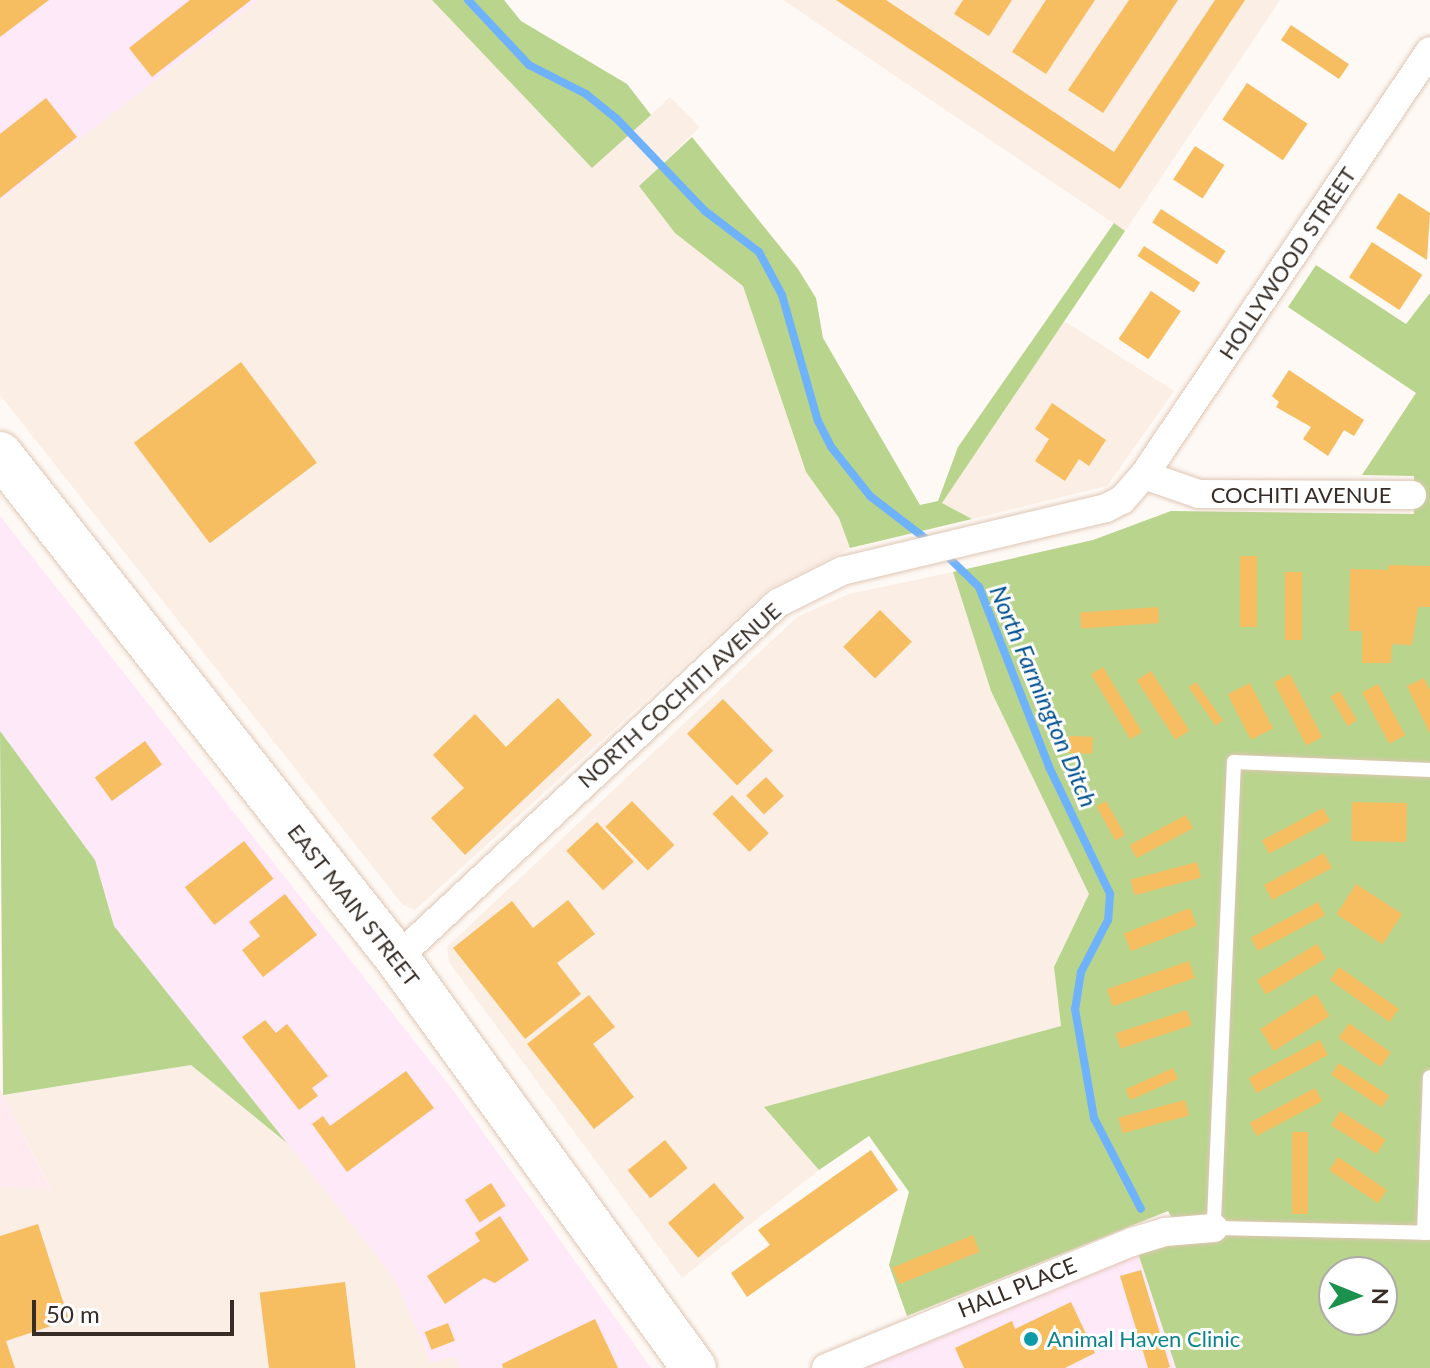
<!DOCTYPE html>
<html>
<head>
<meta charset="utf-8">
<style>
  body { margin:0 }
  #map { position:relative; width:1430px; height:1368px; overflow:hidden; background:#fef9f5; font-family:Lato,sans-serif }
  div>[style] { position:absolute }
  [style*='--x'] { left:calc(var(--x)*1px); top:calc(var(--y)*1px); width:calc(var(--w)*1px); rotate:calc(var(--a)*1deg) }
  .commercial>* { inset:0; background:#fee9f8 }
  .built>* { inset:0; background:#fbeee5 }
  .medical>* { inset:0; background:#ffeaef }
  .green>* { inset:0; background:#b8d48d }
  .stream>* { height:8px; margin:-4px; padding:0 4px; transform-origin:4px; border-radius:4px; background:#6eb2fc }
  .building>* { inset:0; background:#f6be61; transform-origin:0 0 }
  .roads { filter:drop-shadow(0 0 2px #dec6b3) drop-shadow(0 0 2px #dec6b3) }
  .lane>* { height:14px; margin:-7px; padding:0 7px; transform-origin:7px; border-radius:7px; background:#fff }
  .street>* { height:28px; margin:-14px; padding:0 14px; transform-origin:14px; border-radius:14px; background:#fff }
  .primary>* { height:44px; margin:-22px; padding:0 22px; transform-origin:22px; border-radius:22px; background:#fff }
  .dots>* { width:22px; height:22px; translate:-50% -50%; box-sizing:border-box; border:4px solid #fff; border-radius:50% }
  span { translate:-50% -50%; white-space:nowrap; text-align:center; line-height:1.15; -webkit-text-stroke:6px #fff; paint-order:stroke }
  .street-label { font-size:22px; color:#372d26 }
  .culture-label { font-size:22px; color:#0d838f }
  .left { translate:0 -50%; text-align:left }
  .water-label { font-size:24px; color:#015091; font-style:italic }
  .north { position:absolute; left:1318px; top:1256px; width:80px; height:80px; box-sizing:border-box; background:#fff; border:2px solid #afaba8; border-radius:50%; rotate:91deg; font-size:22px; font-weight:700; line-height:32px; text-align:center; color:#372d26 }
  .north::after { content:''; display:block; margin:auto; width:28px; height:36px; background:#1a914d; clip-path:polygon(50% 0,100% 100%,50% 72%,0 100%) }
  .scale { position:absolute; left:32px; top:1300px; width:202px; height:36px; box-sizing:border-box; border:4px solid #372d26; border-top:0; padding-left:10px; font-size:24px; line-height:28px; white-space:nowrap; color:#372d26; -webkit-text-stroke:6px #fff; paint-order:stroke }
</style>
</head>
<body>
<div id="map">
  <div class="commercial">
    <div style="clip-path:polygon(0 0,259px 0,0 201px)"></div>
    <div style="clip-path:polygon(0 516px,456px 1094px,651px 1368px,459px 1368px,454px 1356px,431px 1364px,394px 1278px,114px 926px,95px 860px,0 731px)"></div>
    <div style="clip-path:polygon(1137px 1250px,1176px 1368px,855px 1368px)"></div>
  </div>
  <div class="built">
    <div style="clip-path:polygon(259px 0,432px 0,592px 168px,670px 97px,700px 127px,639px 186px,743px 286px,806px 472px,839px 518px,850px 548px,768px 589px,415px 910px,403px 905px,0 395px,0 201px)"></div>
    <div style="clip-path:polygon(783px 0,1280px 0,1125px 231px)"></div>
    <div style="clip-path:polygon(1064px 321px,1174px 391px,1107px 486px,972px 519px,942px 503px)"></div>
    <div style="clip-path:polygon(953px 572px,991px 691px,1089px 894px,1054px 967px,1061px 1026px,765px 1107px,819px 1170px,682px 1278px,449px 962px,447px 947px,797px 617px,849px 594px)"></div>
    <div style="clip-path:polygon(191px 1065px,287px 1143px,394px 1278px,431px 1363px,455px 1356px,459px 1368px,0 1368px,0 1187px,51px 1188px,3px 1095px)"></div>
  </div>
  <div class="medical">
    <div style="clip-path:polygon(0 1089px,51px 1189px,0 1187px)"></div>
  </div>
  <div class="green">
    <div style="clip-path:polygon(432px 0,504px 0,521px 21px,627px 84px,651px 115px,592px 168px)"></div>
    <div style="clip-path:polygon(692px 137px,798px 269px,816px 298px,823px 338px,920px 505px,938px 501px,958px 447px,1114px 223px,1125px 231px,942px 503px,972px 519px,850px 548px,839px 518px,806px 472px,743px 286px,675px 233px,639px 186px)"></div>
    <div style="clip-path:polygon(evenodd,1316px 265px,1406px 324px,1430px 293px,1430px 1368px,1176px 1368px,1137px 1250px,1185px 1240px,1168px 1211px,907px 1316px,889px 1265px,909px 1192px,869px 1136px,819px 1170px,764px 1107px,1061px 1026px,1054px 967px,1089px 894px,991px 691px,953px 572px,1093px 540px,1171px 511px,1414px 514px,1414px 476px,1362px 475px,1416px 393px,1288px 307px,1316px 265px,1334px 1272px,1382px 1272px,1382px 1320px,1334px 1320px,1334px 1272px)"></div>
    <div style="clip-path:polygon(0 731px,95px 860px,114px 926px,287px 1143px,191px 1065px,3px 1095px)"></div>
  </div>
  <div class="stream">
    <div style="--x:468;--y:0;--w:89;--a:46.8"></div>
    <div style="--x:529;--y:65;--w:64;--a:27"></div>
    <div style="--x:586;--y:94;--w:40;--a:39"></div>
    <div style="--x:617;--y:119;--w:127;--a:46.3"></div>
    <div style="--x:705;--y:211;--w:68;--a:37.2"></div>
    <div style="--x:759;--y:252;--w:49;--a:61.9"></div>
    <div style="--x:782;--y:295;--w:131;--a:74.1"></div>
    <div style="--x:818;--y:421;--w:30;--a:63"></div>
    <div style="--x:832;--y:448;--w:61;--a:51.6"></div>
    <div style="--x:870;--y:496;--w:76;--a:37.5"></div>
    <div style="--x:944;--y:553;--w:49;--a:44.2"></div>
    <div style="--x:979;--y:587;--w:193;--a:68.7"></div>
    <div style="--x:1049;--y:767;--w:141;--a:64.3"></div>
    <div style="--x:1110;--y:894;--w:26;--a:94"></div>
    <div style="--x:1108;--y:920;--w:59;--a:117.4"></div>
    <div style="--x:1081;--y:972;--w:37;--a:99"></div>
    <div style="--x:1075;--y:1009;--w:111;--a:80.1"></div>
    <div style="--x:1094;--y:1118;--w:102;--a:62.7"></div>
  </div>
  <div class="building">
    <div style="clip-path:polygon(0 0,49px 0,0 37px)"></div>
    <div style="clip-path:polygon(190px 0,251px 0,152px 77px,129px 48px)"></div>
    <div style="clip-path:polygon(836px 0,886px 0,1114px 152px,1215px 0,1245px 0,1120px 189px)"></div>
    <div style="clip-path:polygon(963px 0,1012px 0,989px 36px,954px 14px)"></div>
    <div style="clip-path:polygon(1046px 0,1095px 0,1046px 74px,1012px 52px)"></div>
    <div style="clip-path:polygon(1129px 0,1178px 0,1103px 113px,1068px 90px)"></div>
    <div style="left:1291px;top:25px;width:70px;height:18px;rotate:34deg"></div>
    <div style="left:1247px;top:83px;width:73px;height:44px;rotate:34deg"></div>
    <div style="clip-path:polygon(46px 98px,77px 137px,0 198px,0 134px)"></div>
    <div style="left:1195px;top:146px;width:35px;height:40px;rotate:33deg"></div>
    <div style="clip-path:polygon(1399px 193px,1430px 213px,1427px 260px,1376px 228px)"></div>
    <div style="left:1161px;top:209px;width:77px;height:16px;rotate:33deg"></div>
    <div style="left:1372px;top:242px;width:60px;height:42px;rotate:33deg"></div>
    <div style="left:1144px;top:246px;width:67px;height:12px;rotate:33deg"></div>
    <div style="left:1151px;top:291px;width:36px;height:58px;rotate:34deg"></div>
    <div style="left:241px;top:362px;width:126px;height:134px;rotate:53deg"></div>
    <div style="clip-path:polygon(1289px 370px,1364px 420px,1354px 436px,1344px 430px,1328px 456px,1303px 439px,1311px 427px,1276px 407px,1279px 402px,1272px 396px)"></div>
    <div style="clip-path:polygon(1052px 403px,1106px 440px,1089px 466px,1079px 459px,1065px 481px,1035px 461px,1049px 439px,1035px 429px)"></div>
    <div style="left:1240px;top:556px;width:17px;height:71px"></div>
    <div style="clip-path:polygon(1388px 565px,1430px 566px,1430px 607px,1418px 607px,1412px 645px,1392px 644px,1391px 663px,1362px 663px,1362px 631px,1349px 631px,1350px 569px,1388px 570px)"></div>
    <div style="left:1285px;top:572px;width:17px;height:68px"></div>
    <div style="left:1158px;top:607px;width:16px;height:78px;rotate:86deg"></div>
    <div style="left:880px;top:610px;width:45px;height:52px;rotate:45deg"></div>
    <div style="left:1103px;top:667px;width:76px;height:14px;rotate:59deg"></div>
    <div style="left:1151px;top:671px;width:71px;height:17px;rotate:57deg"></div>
    <div style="left:1290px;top:674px;width:71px;height:18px;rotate:63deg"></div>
    <div style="clip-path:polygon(1424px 678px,1430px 691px,1430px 734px,1407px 686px)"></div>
    <div style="left:1196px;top:682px;width:47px;height:9px;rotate:55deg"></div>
    <div style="left:1250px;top:683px;width:51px;height:25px;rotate:63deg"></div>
    <div style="left:1378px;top:684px;width:58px;height:18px;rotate:62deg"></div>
    <div style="left:1340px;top:691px;width:34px;height:11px;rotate:60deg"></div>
    <div style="clip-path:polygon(558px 698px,592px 735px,465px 855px,431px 818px,464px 788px,433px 755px,475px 714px,506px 747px)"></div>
    <div style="left:723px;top:699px;width:72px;height:50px;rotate:46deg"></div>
    <div style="left:1069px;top:736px;width:24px;height:17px;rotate:2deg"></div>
    <div style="left:145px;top:741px;width:29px;height:62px;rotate:54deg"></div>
    <div style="left:766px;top:777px;width:26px;height:27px;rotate:47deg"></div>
    <div style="left:732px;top:795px;width:53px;height:27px;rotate:46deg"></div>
    <div style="left:632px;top:801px;width:61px;height:37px;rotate:46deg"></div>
    <div style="left:1106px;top:801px;width:39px;height:11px;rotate:61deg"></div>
    <div style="left:1352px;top:802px;width:55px;height:39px;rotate:1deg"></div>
    <div style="left:1323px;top:808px;width:15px;height:69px;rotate:62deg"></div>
    <div style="left:1186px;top:815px;width:15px;height:64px;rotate:62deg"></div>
    <div style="left:597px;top:822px;width:54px;height:42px;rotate:47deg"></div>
    <div style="left:244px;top:841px;width:48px;height:75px;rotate:52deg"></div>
    <div style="left:1324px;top:853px;width:17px;height:68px;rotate:62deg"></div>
    <div style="left:1197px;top:862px;width:16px;height:69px;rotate:75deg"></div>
    <div style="left:1356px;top:884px;width:55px;height:36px;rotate:33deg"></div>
    <div style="clip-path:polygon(285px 894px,317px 935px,263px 977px,242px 950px,260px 936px,249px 922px)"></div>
    <div style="clip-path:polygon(568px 900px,595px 934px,557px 963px,581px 994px,525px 1039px,453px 948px,512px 901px,533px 928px)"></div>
    <div style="left:1318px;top:902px;width:15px;height:76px;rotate:62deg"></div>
    <div style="left:1190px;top:908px;width:19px;height:71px;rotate:69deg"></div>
    <div style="left:1317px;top:944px;width:17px;height:70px;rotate:59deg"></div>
    <div style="left:1189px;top:961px;width:18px;height:87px;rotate:71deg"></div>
    <div style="left:1339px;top:967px;width:73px;height:16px;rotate:35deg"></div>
    <div style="left:1316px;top:994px;width:26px;height:66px;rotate:58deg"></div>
    <div style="clip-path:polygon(589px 995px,615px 1027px,593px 1044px,634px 1097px,594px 1129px,527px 1044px)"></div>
    <div style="left:1187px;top:1010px;width:16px;height:75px;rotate:72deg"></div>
    <div style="clip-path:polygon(265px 1020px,276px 1033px,287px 1024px,328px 1076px,312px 1088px,318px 1096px,299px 1110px,242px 1037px)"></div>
    <div style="left:1349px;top:1023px;width:51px;height:18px;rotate:35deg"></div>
    <div style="left:1320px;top:1040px;width:17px;height:81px;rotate:62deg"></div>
    <div style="left:1339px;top:1063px;width:60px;height:14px;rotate:33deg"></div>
    <div style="left:1173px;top:1068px;width:12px;height:52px;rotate:66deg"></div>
    <div style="clip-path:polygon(406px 1071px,434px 1108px,347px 1172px,312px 1124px,323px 1116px,330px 1126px)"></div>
    <div style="left:1315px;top:1088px;width:15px;height:74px;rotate:62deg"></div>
    <div style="left:1185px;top:1100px;width:16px;height:69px;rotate:75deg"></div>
    <div style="left:1340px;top:1111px;width:54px;height:17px;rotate:32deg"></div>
    <div style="left:1292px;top:1132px;width:16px;height:82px"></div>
    <div style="left:665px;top:1140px;width:36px;height:48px;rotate:51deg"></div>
    <div style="clip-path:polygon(871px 1150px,898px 1190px,747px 1297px,731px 1273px,770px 1245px,758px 1230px)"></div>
    <div style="left:1338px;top:1157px;width:59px;height:16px;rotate:34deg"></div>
    <div style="left:491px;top:1183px;width:27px;height:31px;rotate:57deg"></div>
    <div style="left:714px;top:1183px;width:46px;height:61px;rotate:49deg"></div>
    <div style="clip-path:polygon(500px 1216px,529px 1260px,495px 1283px,484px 1278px,445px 1304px,427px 1276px,480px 1241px,475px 1233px)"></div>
    <div style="clip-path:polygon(38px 1224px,69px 1320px,6px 1341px,15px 1368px,0 1368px,0 1236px)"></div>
    <div style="left:973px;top:1235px;width:18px;height:87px;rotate:68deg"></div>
    <div style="clip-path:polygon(1141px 1270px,1170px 1367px,1167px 1368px,1148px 1368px,1120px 1276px)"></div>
    <div style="left:345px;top:1282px;width:87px;height:86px;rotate:83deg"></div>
    <div style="clip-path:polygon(1071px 1302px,1095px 1353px,1065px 1368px,964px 1368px,955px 1348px,1012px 1321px,1015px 1329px)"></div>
    <div style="clip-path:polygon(595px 1319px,618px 1368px,503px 1368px,502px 1364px)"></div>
    <div style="left:448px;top:1323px;width:19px;height:25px;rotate:69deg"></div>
  </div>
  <div class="roads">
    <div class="lane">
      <div style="--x:1430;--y:770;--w:196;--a:-177.7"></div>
      <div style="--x:1234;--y:762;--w:466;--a:92.5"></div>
      <div style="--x:1214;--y:1228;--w:216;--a:1.3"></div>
      <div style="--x:1424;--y:1233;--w:156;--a:-87.8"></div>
    </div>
    <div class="street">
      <div style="--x:1144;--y:475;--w:58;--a:19.1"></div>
      <div style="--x:1199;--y:494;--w:213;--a:0.3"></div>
      <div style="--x:397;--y:958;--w:521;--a:-42.98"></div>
      <div style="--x:778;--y:603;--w:72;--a:-26.6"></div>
      <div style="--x:842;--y:571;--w:271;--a:-13.4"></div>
      <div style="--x:1106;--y:508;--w:18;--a:-27"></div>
      <div style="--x:1122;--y:500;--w:33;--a:-49"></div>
      <div style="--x:1144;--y:475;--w:511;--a:-56"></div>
      <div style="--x:826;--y:1368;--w:331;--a:-22.4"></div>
      <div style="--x:1132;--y:1242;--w:34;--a:-17"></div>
      <div style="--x:1165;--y:1232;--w:49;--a:-4.7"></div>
    </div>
    <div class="primary">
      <div style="--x:0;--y:454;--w:642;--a:51.77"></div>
      <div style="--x:397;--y:958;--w:506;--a:54.08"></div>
    </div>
  </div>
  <div class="dots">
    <div style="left:1031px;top:1339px;background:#0f9aa8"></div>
  </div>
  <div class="street-label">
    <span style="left:1287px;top:263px;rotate:-56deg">HOLLYWOOD STREET</span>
    <span style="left:1301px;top:495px">COCHITI AVENUE</span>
    <span style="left:679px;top:695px;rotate:-42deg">NORTH COCHITI AVENUE</span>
    <span style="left:354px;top:905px;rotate:52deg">EAST MAIN STREET</span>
    <span style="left:1017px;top:1287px;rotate:-22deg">HALL PLACE</span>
  </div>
  <div class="culture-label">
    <span class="left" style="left:1047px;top:1339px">Animal Haven Clinic</span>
  </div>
  <div class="water-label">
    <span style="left:1044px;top:696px;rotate:67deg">North Farmington Ditch</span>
  </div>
  <div class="north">N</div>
  <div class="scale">50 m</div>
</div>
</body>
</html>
